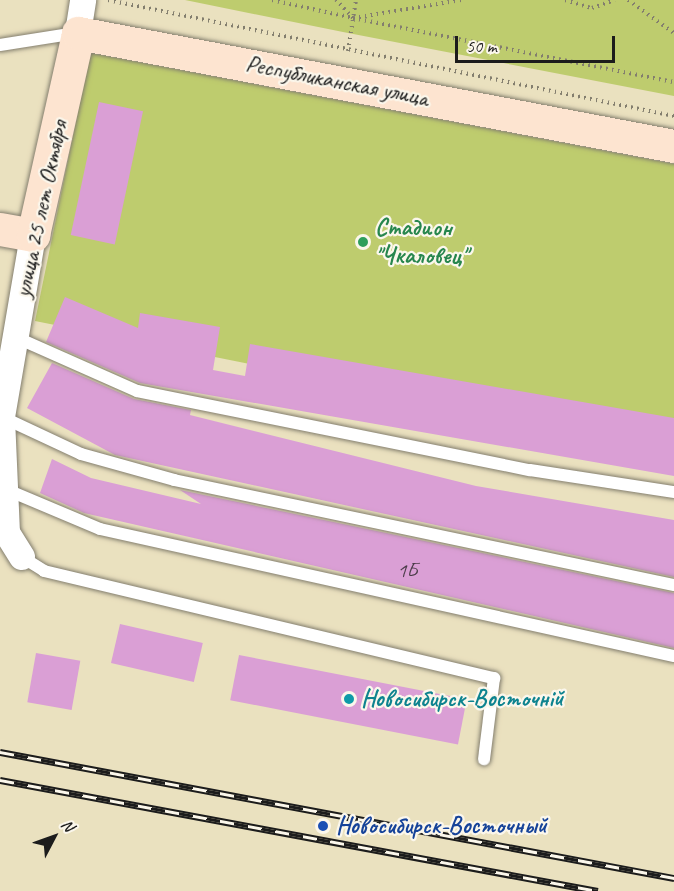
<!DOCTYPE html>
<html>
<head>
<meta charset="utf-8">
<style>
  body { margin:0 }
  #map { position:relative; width:674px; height:891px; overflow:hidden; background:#eae1bf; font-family:Caveat,sans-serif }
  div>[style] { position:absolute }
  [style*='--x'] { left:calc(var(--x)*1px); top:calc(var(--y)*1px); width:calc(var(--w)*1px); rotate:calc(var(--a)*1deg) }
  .green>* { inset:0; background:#becc6e }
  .building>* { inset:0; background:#da9fd5; transform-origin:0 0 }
  .path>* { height:4px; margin-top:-2px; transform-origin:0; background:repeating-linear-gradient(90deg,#837e6e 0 1.5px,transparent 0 6px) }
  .roads { filter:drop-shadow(0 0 2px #837e6e) drop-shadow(0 0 2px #837e6e) }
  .lane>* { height:12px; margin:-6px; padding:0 6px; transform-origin:6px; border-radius:6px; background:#fff }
  .street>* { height:26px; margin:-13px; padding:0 13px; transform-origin:13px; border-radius:13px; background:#fff }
  .secondary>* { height:33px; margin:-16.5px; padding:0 16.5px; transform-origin:16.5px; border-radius:16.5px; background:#fde4d0 }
  .rail>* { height:7px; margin-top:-3.5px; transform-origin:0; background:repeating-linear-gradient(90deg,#fbf7ec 0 14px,#1c1c1c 0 28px); box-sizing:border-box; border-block:2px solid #1c1c1c }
  .dots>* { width:16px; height:16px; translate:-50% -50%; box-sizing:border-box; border:3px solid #fbf7ec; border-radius:50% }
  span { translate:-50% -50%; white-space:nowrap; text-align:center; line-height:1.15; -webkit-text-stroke:4.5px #fbf7ec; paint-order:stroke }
  .number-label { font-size:21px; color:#4c3d4a }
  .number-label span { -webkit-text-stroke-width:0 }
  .street-label { font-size:24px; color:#1c1c1c }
  .leisure-label { font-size:24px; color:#27864d; font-weight:700 }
  .left { translate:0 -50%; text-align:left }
  .culture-label { font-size:24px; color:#0d838f; font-weight:700 }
  .transit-label { font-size:24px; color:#164399; font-weight:700 }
  .north { position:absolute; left:24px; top:807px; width:60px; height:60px; -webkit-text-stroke:4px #fbf7ec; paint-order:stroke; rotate:49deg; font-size:16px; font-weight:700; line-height:24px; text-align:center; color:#1c1c1c }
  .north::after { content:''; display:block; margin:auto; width:21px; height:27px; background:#1c1c1c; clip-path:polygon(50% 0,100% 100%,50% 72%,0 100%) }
  .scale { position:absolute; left:455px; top:36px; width:160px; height:27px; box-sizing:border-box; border:3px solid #1c1c1c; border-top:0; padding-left:8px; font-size:18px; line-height:21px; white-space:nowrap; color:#1c1c1c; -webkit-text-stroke:4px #fbf7ec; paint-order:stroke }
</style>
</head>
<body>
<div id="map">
  <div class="green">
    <div style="clip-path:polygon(185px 0,674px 0,674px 96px,343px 32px)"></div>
    <div style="clip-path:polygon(90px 53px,674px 164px,674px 440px,665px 447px,35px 321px)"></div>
  </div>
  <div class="building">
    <div style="left:99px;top:102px;width:45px;height:136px;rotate:12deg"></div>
    <div style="clip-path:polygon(65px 297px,138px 328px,140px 313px,220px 327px,213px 370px,245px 376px,250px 344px,674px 418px,674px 476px,140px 383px,46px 342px)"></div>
    <div style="clip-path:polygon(52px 363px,134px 399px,191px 410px,190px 415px,476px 486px,674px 520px,674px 577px,115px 455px,27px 408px)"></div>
    <div style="clip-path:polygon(52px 459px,91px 478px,201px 504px,180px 490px,674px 593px,674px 648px,84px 513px,40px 493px)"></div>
    <div style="left:120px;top:624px;width:85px;height:40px;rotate:13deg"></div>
    <div style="left:36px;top:653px;width:45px;height:50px;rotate:10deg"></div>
    <div style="left:239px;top:655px;width:232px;height:46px;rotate:11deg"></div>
  </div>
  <div class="path">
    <div style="--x:108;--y:0;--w:578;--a:11.58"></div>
    <div style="--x:272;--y:0;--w:83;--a:12.5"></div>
    <div style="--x:353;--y:18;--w:25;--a:-133"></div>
    <div style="--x:461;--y:0;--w:109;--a:170.5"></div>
    <div style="--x:353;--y:18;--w:327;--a:11.3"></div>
    <div style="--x:565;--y:0;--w:28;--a:17"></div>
    <div style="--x:592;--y:8;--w:24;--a:-19"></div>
    <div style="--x:628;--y:0;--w:57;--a:35.7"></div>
    <div style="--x:348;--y:51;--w:52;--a:-81.1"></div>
  </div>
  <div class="roads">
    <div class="lane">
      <div style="--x:0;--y:45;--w:77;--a:-9"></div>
      <div style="--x:15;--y:337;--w:133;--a:23.9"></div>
      <div style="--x:137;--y:391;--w:401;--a:11.4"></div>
      <div style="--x:530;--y:470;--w:146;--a:8.7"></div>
      <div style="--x:2;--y:417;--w:87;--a:25.1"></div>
      <div style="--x:81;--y:454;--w:97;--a:15.6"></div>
      <div style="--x:174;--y:480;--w:511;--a:11.86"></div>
      <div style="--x:5;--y:489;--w:103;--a:22.8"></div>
      <div style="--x:100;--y:529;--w:588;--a:12.48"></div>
      <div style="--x:22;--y:557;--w:26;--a:32"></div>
      <div style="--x:44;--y:571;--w:463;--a:13.4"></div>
      <div style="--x:494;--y:678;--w:82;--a:97"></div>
    </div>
    <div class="street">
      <div style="--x:78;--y:33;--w:33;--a:-81"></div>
      <div style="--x:22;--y:557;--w:28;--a:-122"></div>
      <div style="--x:7;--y:533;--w:116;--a:-92.5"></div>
      <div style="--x:2;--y:417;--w:185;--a:-80.3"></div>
    </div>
    <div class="secondary">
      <div style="--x:0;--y:229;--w:34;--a:10"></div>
      <div style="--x:33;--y:235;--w:207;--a:-77.4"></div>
      <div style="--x:78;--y:33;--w:607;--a:10.74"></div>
    </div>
  </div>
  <div class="rail">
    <div style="--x:0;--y:752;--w:686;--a:10.59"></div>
    <div style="--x:0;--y:780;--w:608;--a:10.52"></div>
  </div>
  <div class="dots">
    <div style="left:363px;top:242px;background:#2e9e5b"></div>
    <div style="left:349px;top:699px;background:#0f9aa8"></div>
    <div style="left:323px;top:826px;background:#1a4fb4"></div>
  </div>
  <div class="number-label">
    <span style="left:407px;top:570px">1Б</span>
  </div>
  <div class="street-label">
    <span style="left:337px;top:81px;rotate:11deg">Республиканская улица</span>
    <span style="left:41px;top:209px;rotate:-78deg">улица 25 лет Октября</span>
  </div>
  <div class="leisure-label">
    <span class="left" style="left:375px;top:242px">Стадион<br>"Чкаловец"</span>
  </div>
  <div class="culture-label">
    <span class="left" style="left:361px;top:699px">Новосибирск-Восточній</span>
  </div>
  <div class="transit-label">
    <span class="left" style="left:336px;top:826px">Новосибирск-Восточный</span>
  </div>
  <div class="north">N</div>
  <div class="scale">50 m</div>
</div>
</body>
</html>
